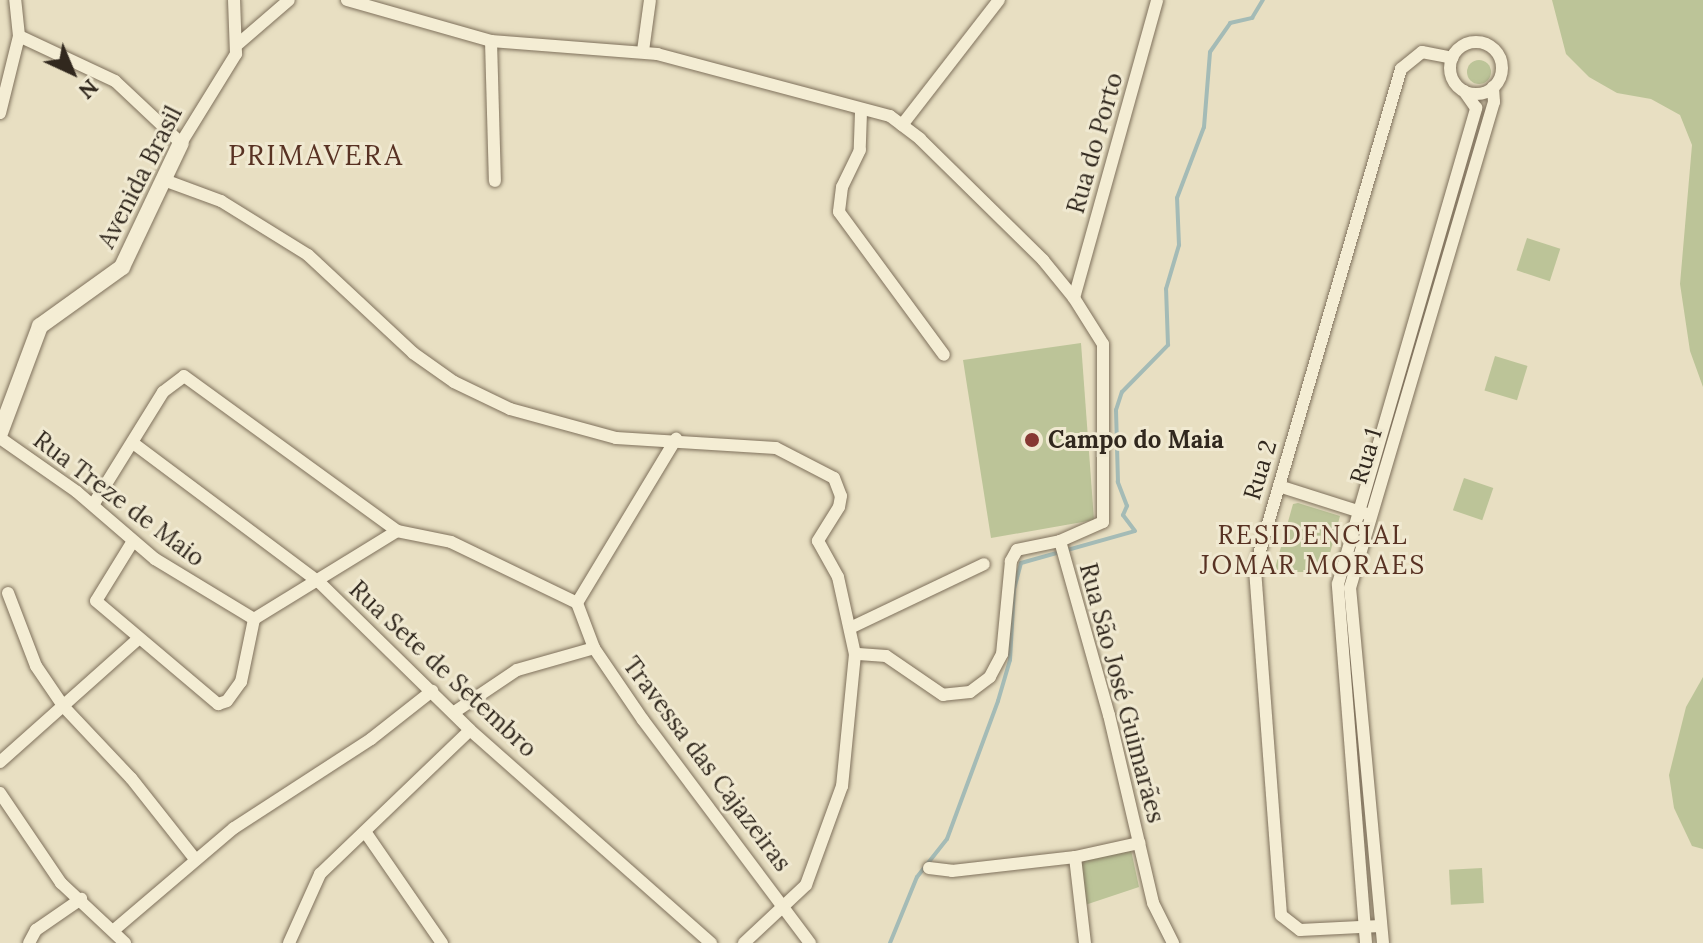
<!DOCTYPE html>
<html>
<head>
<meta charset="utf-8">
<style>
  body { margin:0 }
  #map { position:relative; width:1703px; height:943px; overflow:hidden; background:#e8dfc2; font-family:Lora,serif }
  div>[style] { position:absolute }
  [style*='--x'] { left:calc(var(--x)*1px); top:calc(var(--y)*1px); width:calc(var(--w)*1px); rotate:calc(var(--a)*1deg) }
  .green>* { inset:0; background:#bcc498; transform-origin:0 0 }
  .round { border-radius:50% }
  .stream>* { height:4px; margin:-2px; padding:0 2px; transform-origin:2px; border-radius:2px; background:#a4bbb6 }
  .roads { filter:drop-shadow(0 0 2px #7f715c) drop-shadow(0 0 2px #7f715c) }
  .street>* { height:12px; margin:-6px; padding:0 6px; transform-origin:6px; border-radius:6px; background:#f4edd4 }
  .street>.ring { margin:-6px; padding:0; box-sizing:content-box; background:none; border:12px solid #f4edd4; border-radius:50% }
  .secondary>* { height:16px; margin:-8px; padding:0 8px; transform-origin:8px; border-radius:8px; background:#f4edd4 }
  .dots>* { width:22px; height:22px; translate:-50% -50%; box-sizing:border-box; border:4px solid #f0e9d1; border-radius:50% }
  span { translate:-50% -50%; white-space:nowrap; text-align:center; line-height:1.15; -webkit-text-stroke:6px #f0e9d1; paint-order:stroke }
  .street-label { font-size:24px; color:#31281e }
  .poi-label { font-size:24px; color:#31281e; font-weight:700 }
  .left { translate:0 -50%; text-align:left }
  .neighbourhood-label { font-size:26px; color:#583223; letter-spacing:2px }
  .quarter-label { font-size:28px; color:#583223; letter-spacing:2px }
  .north { position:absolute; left:32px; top:32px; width:80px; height:80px; -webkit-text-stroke:6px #f0e9d1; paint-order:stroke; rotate:136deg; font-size:22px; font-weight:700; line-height:32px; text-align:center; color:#31281e }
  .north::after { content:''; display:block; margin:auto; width:28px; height:36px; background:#31281e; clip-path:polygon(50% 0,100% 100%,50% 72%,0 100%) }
</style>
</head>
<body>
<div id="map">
  <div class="green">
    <div style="clip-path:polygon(1552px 0,1703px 0,1703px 387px,1690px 351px,1680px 284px,1692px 145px,1680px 115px,1651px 99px,1617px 93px,1589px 77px,1566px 54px)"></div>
    <div class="round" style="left:1467px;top:60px;width:24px;height:24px"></div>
    <div style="left:1527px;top:238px;width:35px;height:34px;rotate:18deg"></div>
    <div style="clip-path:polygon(1081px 343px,1094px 520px,991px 538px,963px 360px)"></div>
    <div style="left:1495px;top:356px;width:34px;height:36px;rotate:17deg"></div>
    <div style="left:1464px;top:478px;width:31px;height:34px;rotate:19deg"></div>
    <div style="clip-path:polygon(1298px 503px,1340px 516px,1325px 572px,1274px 572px,1293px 504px)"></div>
    <div style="clip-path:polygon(1703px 677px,1703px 849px,1692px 846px,1674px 808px,1669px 775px,1686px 707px)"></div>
    <div style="clip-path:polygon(1131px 850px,1139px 887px,1085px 905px,1079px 861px)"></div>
    <div style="left:1482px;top:868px;width:35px;height:33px;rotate:87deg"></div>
  </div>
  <div class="stream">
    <div style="--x:890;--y:943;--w:71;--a:-67.8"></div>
    <div style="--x:917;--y:877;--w:48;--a:-51.7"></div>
    <div style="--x:947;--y:839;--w:147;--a:-69.7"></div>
    <div style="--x:998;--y:701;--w:43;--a:-73.7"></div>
    <div style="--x:1010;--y:660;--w:71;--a:-86.8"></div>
    <div style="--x:1014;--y:589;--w:27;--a:-75"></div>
    <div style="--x:1021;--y:563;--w:118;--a:-15.7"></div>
    <div style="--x:1135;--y:531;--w:20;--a:-127"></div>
    <div style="--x:1123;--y:515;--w:10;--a:-66"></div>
    <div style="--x:1127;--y:506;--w:26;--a:-111"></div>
    <div style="--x:1118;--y:482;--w:72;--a:-91.6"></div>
    <div style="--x:1116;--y:410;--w:19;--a:-72"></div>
    <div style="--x:1122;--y:392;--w:66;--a:-45.6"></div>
    <div style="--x:1168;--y:345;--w:56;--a:-92"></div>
    <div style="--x:1166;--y:289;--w:46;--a:-73.5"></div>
    <div style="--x:1179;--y:245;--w:47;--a:-92.4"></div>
    <div style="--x:1177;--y:198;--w:76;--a:-69.2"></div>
    <div style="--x:1204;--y:127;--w:75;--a:-85.4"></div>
    <div style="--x:1210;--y:52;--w:35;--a:-55"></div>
    <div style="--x:1230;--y:23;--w:23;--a:-13"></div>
    <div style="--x:1252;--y:18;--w:21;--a:-59"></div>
  </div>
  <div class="roads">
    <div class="street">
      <div style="--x:347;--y:0;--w:150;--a:15.9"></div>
      <div style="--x:491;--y:41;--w:167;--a:4.5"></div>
      <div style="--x:657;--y:54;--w:241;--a:14.9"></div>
      <div style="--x:890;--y:116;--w:38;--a:37"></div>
      <div style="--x:920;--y:139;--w:173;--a:44.5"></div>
      <div style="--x:1043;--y:260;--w:49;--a:50.8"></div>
      <div style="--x:1074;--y:298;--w:54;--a:57.8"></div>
      <div style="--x:1103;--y:344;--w:178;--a:90"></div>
      <div style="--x:1103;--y:522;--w:47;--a:156.2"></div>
      <div style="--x:1060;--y:541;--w:44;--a:168.2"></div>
      <div style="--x:1017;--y:550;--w:13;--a:119"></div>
      <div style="--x:1011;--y:561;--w:93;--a:95.5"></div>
      <div style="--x:1002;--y:654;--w:26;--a:118"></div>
      <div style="--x:990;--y:677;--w:25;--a:143"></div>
      <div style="--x:970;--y:692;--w:27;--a:174"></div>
      <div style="--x:943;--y:695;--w:69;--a:-145.6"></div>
      <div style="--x:886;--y:656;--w:31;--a:-176"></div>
      <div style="--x:19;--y:36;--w:106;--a:25.1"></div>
      <div style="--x:115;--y:81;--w:91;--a:43.2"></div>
      <div style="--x:181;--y:143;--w:105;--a:-58.3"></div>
      <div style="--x:236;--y:54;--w:54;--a:-92.1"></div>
      <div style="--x:491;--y:41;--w:140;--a:88.4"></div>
      <div class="ring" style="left:1450px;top:42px;width:40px;height:40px"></div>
      <div style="--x:238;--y:44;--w:67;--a:-40.8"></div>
      <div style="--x:643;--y:51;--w:51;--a:-82.2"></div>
      <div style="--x:861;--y:112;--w:38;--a:92"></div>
      <div style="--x:860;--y:150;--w:41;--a:115.9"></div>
      <div style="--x:842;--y:187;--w:25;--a:97"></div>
      <div style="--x:839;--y:212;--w:177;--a:53.7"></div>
      <div style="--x:0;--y:113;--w:79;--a:-76.1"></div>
      <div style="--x:19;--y:36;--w:36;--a:-96"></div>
      <div style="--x:902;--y:125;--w:158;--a:-52.2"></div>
      <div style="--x:164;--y:180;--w:61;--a:20.2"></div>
      <div style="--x:221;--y:201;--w:102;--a:31.8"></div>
      <div style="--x:308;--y:255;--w:144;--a:43"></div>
      <div style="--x:413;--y:353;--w:50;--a:35.3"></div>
      <div style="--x:454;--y:382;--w:62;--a:25.7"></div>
      <div style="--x:510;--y:409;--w:110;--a:15.3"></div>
      <div style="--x:616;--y:438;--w:160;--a:3.6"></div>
      <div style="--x:776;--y:448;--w:65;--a:27.3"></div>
      <div style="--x:834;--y:478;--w:19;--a:69"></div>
      <div style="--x:841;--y:496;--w:11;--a:100"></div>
      <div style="--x:839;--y:507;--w:40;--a:122"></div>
      <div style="--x:818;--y:541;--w:41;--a:60.9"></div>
      <div style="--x:838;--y:577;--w:79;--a:77.6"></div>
      <div style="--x:855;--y:654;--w:133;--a:95.6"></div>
      <div style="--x:842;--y:786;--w:105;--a:110"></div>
      <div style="--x:806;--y:885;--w:85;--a:136.9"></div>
      <div style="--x:1074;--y:298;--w:309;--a:-74.4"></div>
      <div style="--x:0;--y:438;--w:94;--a:35"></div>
      <div style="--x:77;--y:492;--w:103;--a:40.7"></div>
      <div style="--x:155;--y:559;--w:116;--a:31.2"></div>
      <div style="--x:133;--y:443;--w:232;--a:36.8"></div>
      <div style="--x:319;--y:582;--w:211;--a:44.4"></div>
      <div style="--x:470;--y:730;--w:322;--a:41.5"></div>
      <div style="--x:1279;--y:486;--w:92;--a:17.7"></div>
      <div style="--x:93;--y:505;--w:133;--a:-58.2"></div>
      <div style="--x:163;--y:392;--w:26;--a:-37"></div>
      <div style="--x:184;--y:376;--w:263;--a:36"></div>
      <div style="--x:397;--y:531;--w:55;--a:11.5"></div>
      <div style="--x:451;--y:542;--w:140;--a:25.8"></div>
      <div style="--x:577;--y:603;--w:48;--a:69.3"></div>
      <div style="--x:594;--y:648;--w:87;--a:55.8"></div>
      <div style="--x:643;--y:720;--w:279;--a:53.2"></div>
      <div style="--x:133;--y:541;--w:70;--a:121.7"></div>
      <div style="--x:96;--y:601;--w:160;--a:40.2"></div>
      <div style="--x:218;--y:704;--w:9;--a:-18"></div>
      <div style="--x:227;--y:701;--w:24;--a:-54"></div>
      <div style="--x:241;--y:682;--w:64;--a:-78.3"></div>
      <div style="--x:254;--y:619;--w:168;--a:-31.6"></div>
      <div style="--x:1060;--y:541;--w:181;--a:74.3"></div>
      <div style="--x:1109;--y:715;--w:193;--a:76.8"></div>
      <div style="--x:1153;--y:903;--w:45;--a:63.4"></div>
      <div style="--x:8;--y:593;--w:78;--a:69"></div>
      <div style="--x:36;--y:666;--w:50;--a:55.7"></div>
      <div style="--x:64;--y:707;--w:98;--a:46.7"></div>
      <div style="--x:131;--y:778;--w:103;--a:51.7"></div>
      <div style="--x:577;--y:603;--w:192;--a:-58.9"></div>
      <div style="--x:852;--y:627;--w:146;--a:-25.5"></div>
      <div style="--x:453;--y:713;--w:77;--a:-33.9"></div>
      <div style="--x:517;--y:670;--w:80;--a:-15.9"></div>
      <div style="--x:0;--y:762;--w:186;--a:-41.7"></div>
      <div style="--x:0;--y:793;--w:109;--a:55.9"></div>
      <div style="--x:61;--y:883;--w:88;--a:43.2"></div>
      <div style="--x:366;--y:833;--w:134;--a:55.4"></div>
      <div style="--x:1075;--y:857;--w:87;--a:83.4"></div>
      <div style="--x:929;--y:868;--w:23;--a:7"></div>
      <div style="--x:952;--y:871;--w:124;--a:-6.5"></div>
      <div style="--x:1075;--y:857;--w:66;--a:-12.3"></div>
      <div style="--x:1380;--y:926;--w:80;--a:177.1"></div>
      <div style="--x:1300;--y:930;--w:24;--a:-142"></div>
      <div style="--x:1281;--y:915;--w:348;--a:-94.3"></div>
      <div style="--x:1255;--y:568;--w:520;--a:-73.69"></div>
      <div style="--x:1401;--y:69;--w:27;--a:-39"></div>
      <div style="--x:1422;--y:52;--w:31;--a:11"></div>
      <div style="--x:114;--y:930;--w:157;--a:-40.4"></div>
      <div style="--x:234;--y:828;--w:163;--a:-33"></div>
      <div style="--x:371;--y:739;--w:78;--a:-38.2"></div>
      <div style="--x:29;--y:943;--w:15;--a:-62"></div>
      <div style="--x:36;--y:930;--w:55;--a:-34.6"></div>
      <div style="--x:289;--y:943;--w:76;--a:-65.8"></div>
      <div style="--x:320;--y:874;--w:208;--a:-43.8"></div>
      <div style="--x:1366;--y:943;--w:360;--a:-94.5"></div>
      <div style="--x:1338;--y:584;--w:496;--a:-73.8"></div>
      <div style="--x:1476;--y:108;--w:21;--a:-125"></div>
      <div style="--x:1383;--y:943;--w:357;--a:-95.3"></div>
      <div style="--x:1350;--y:588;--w:507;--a:-73.5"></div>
      <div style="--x:1494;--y:102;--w:15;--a:-94"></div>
    </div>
    <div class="secondary">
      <div style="--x:0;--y:433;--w:114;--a:-69.5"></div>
      <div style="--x:40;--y:326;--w:101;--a:-35.7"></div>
      <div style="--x:122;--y:267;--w:137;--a:-64.6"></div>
    </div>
  </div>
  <div class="dots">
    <div style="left:1032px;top:440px;background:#873833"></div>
  </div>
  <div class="street-label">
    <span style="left:1095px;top:143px;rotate:-74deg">Rua do Porto</span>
    <span style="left:140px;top:177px;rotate:-63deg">Avenida Brasil</span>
    <span style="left:1366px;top:456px;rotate:-73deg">Rua 1</span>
    <span style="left:1260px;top:470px;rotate:-73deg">Rua 2</span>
    <span style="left:119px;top:499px;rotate:37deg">Rua Treze de Maio</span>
    <span style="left:443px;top:669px;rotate:43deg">Rua Sete de Setembro</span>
    <span style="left:1122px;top:693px;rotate:75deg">Rua São José Guimarães</span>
    <span style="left:707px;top:764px;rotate:53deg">Travessa das Cajazeiras</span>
  </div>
  <div class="poi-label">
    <span class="left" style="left:1048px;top:440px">Campo do Maia</span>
  </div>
  <div class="neighbourhood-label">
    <span style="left:1313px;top:550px">RESIDENCIAL<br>JOMAR MORAES</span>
  </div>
  <div class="quarter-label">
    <span style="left:316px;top:155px">PRIMAVERA</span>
  </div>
  <div class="north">N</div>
</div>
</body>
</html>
